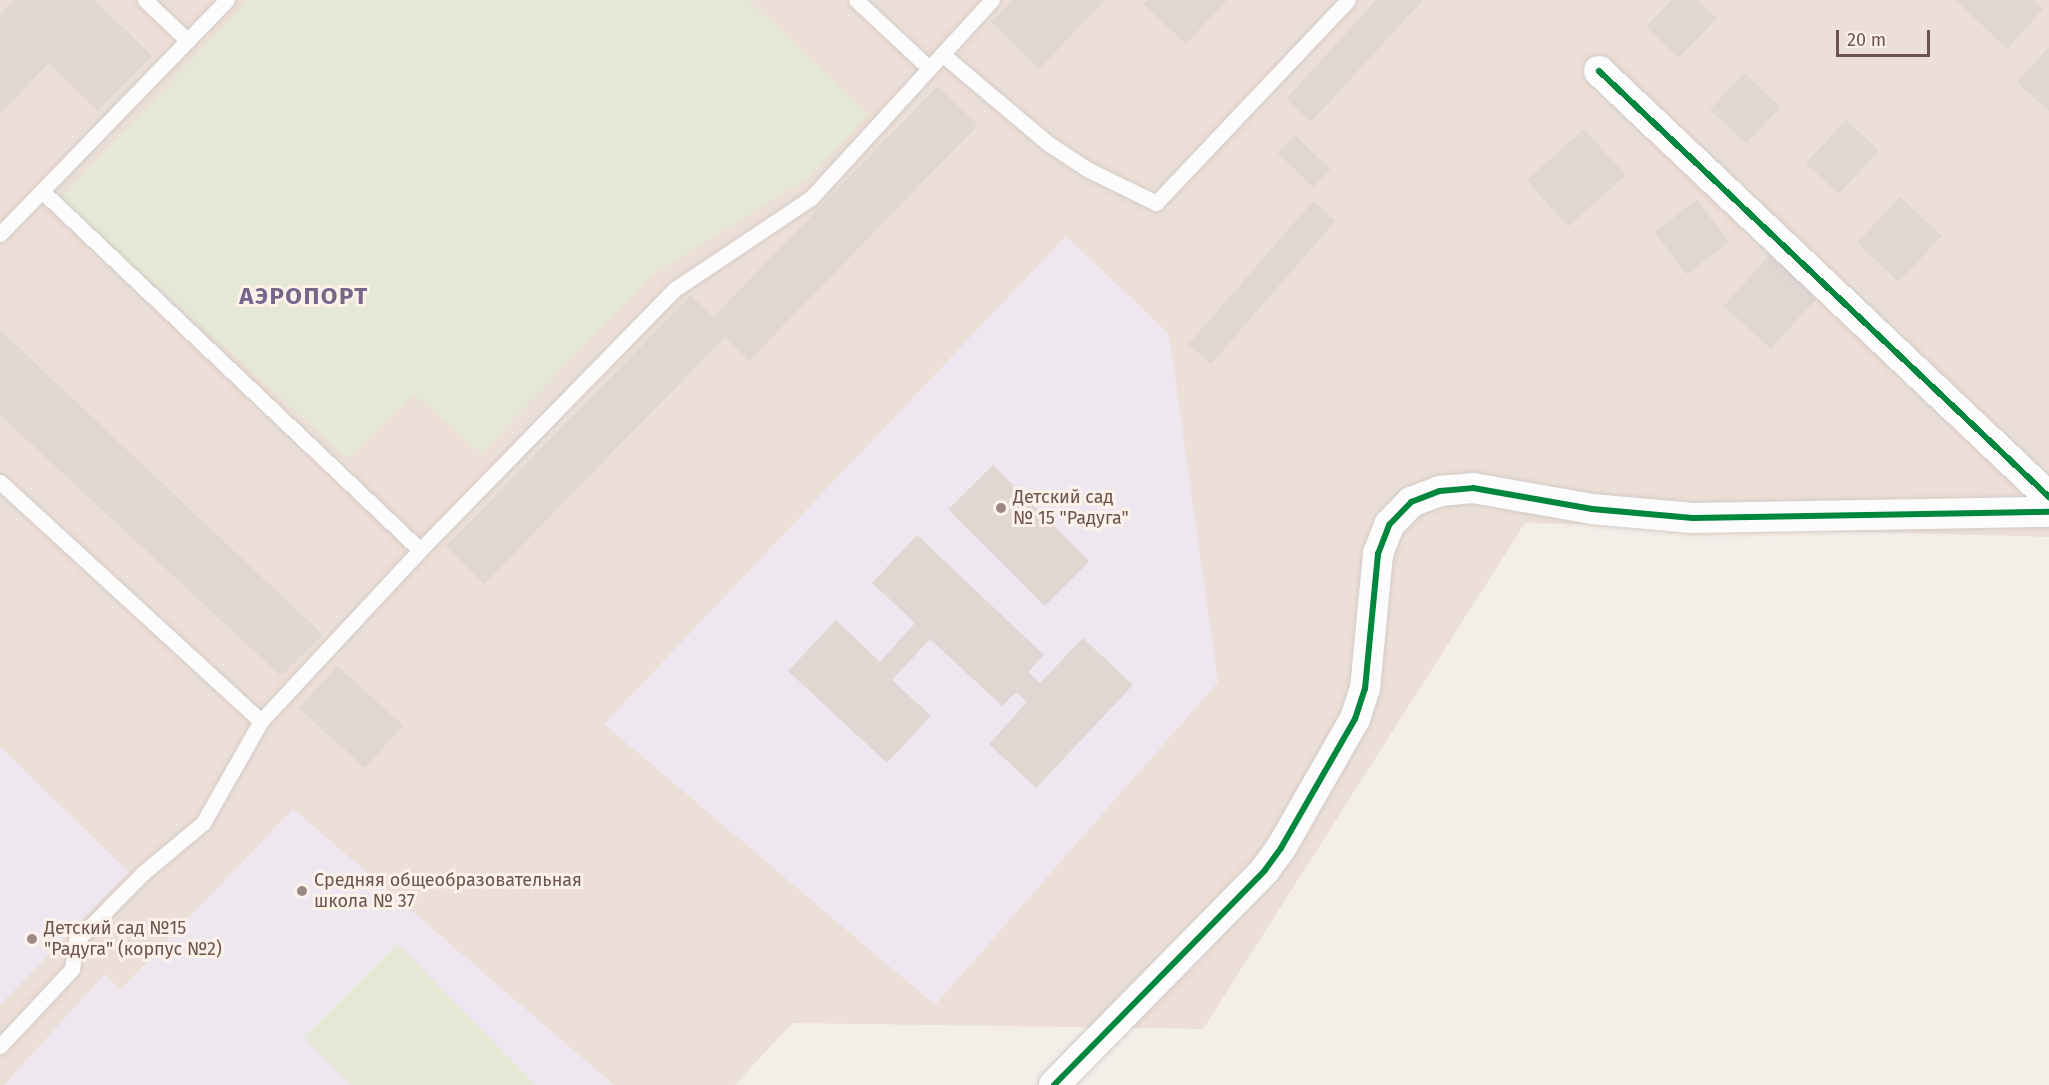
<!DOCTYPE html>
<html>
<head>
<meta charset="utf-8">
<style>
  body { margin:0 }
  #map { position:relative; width:2049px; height:1085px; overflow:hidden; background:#f4eee9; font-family:"Fira Sans",sans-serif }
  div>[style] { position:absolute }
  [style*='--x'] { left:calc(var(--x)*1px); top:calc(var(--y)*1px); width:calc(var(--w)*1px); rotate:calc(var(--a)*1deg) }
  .residential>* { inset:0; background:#ecdfd7 }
  .education>* { inset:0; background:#eee7f0 }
  .green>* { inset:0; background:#e4e8d5 }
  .building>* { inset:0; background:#e0d6d2; transform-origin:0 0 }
  .roads { filter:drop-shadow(0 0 2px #d3cbc7) drop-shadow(0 0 2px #d3cbc7) }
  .service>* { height:15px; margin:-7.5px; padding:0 7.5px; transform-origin:7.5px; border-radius:7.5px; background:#fdfcfc }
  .minor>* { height:30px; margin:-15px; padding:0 15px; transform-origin:15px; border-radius:15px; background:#fdfcfc }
  .cycleway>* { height:6px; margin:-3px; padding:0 3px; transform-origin:3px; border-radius:3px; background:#00873e }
  .dots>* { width:16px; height:16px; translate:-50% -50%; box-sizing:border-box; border:3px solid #fcf2e9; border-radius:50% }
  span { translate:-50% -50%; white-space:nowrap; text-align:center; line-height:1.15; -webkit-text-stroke:6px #fcf2e9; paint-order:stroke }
  .poi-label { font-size:18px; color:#6d534d }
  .left { translate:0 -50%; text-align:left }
  .district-label { font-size:24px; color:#78668a; font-weight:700; letter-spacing:1.5px }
  .scale { position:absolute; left:1836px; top:30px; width:94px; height:27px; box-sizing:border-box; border:3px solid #6d534d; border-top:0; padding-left:8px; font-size:18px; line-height:21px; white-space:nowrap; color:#6d534d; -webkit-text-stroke:4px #fcf2e9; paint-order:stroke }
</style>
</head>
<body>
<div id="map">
  <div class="residential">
    <div style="clip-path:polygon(0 0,2049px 0,2049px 537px,1525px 523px,1203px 1029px,792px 1023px,735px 1085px,0 1085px)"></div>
  </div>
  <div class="education">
    <div style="clip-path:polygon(1066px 236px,1169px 334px,1218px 682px,935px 1005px,604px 724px)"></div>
    <div style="clip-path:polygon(0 747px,129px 872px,0 1005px)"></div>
    <div style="clip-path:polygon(293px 809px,614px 1085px,4px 1085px,105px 974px,120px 990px)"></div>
  </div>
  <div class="green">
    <div style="clip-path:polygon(248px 0,748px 0,868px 114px,811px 176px,652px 275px,481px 453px,414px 394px,347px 458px,61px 199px)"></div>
    <div style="clip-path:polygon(397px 944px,536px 1085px,352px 1085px,304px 1037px)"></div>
  </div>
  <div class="building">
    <div style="clip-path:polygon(14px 0,94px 0,152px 56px,98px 111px,49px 63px,0 114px,0 15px)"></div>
    <div style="clip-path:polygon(1012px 0,1105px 0,1039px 69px,991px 22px)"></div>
    <div style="clip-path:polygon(1147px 0,1227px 0,1186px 44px,1143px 4px)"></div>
    <div style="clip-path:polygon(1376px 0,1423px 0,1311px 122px,1286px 99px)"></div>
    <div style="clip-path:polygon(1672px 0,1697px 0,1717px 18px,1679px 58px,1646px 27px)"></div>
    <div style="clip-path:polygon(1956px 0,2033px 0,2043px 9px,2007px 49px)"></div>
    <div style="clip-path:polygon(2049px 47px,2049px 111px,2017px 82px)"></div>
    <div style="left:1744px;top:73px;width:50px;height:50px;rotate:43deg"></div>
    <div style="clip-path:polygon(938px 86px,978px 125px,749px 361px,725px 337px,484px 584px,446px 546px,691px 295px,713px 317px)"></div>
    <div style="left:1846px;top:120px;width:45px;height:59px;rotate:43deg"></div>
    <div style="left:1584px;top:129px;width:62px;height:77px;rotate:48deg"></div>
    <div style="left:1295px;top:135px;width:49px;height:25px;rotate:44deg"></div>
    <div style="left:1900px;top:197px;width:57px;height:63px;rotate:43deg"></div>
    <div style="left:1697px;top:200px;width:53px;height:53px;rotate:53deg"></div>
    <div style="left:1313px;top:201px;width:30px;height:190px;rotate:41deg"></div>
    <div style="left:1773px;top:251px;width:64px;height:74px;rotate:42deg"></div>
    <div style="clip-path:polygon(0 330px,323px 635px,281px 676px,0 415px)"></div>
    <div style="left:993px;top:465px;width:136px;height:63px;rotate:45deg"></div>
    <div style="clip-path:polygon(917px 535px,1044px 655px,1028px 672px,1040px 683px,1083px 638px,1133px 685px,1036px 788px,989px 744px,1027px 702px,1016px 692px,1002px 706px,930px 639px,892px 680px,931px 716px,887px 763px,788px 671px,836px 620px,880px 662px,915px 623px,872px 583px)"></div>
    <div style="left:337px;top:666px;width:89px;height:57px;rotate:42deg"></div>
  </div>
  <div class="roads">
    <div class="service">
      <div style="--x:145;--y:0;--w:59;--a:43.6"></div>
      <div style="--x:856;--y:0;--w:100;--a:43"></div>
      <div style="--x:942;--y:54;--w:140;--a:40.1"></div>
      <div style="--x:1049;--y:144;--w:45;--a:33.3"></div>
      <div style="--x:1087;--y:169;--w:77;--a:26.2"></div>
      <div style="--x:1156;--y:203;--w:279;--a:-46.6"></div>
      <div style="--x:42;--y:191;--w:521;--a:43.52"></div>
      <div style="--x:420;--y:550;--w:365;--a:-45.7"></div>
      <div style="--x:675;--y:289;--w:164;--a:-33.8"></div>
      <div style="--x:811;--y:198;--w:268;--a:-47.6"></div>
      <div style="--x:0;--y:234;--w:326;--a:-45.9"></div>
      <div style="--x:0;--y:482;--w:354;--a:42.5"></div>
      <div style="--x:261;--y:721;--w:233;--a:-47.1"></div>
      <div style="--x:0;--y:1046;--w:105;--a:-46.9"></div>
      <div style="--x:72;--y:969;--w:28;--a:-82"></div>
      <div style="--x:76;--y:941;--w:95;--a:-45.4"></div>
      <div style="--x:143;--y:873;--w:78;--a:-39.8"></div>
      <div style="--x:203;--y:823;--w:117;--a:-60.4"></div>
    </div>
    <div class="minor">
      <div style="--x:1599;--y:71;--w:620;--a:43.43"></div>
      <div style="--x:1054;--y:1085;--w:301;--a:-45.5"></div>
      <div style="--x:1265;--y:870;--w:27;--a:-54"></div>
      <div style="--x:1281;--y:848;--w:149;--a:-60.2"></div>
      <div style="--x:1355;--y:719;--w:32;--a:-72"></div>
      <div style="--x:1365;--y:689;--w:136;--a:-84.5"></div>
      <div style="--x:1378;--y:554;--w:31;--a:-69"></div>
      <div style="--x:1389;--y:525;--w:32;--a:-46"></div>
      <div style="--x:1411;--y:502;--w:31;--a:-21"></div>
      <div style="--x:1440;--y:491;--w:33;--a:-5"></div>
      <div style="--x:1473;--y:488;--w:121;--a:10"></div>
      <div style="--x:1592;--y:509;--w:101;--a:5.1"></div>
      <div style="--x:1693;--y:518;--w:356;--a:-1"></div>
    </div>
  </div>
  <div class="cycleway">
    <div style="--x:1599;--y:71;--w:620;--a:43.43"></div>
    <div style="--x:1054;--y:1085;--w:301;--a:-45.5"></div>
    <div style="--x:1265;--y:870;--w:27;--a:-54"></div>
    <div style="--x:1281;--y:848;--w:149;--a:-60.2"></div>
    <div style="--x:1355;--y:719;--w:32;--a:-72"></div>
    <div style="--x:1365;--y:689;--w:136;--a:-84.5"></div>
    <div style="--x:1378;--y:554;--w:31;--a:-69"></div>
    <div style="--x:1389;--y:525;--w:32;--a:-46"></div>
    <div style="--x:1411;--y:502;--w:31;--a:-21"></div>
    <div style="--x:1440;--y:491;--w:33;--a:-5"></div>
    <div style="--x:1473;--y:488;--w:121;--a:10"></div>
    <div style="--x:1592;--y:509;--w:101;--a:5.1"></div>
    <div style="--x:1693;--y:518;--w:356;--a:-1"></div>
  </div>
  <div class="dots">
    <div style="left:1001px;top:508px;background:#9c8984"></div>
    <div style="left:302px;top:891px;background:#9c8984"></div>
    <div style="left:32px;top:939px;background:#9c8984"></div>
  </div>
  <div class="poi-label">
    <span class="left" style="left:1013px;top:508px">Детский сад<br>№ 15 "Радуга"</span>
    <span class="left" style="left:314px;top:891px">Средняя общеобразовательная<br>школа № 37</span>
    <span class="left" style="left:44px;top:939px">Детский сад №15<br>"Радуга" (корпус №2)</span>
  </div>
  <div class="district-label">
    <span style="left:304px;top:297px">АЭРОПОРТ</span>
  </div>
  <div class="scale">20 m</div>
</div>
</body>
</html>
